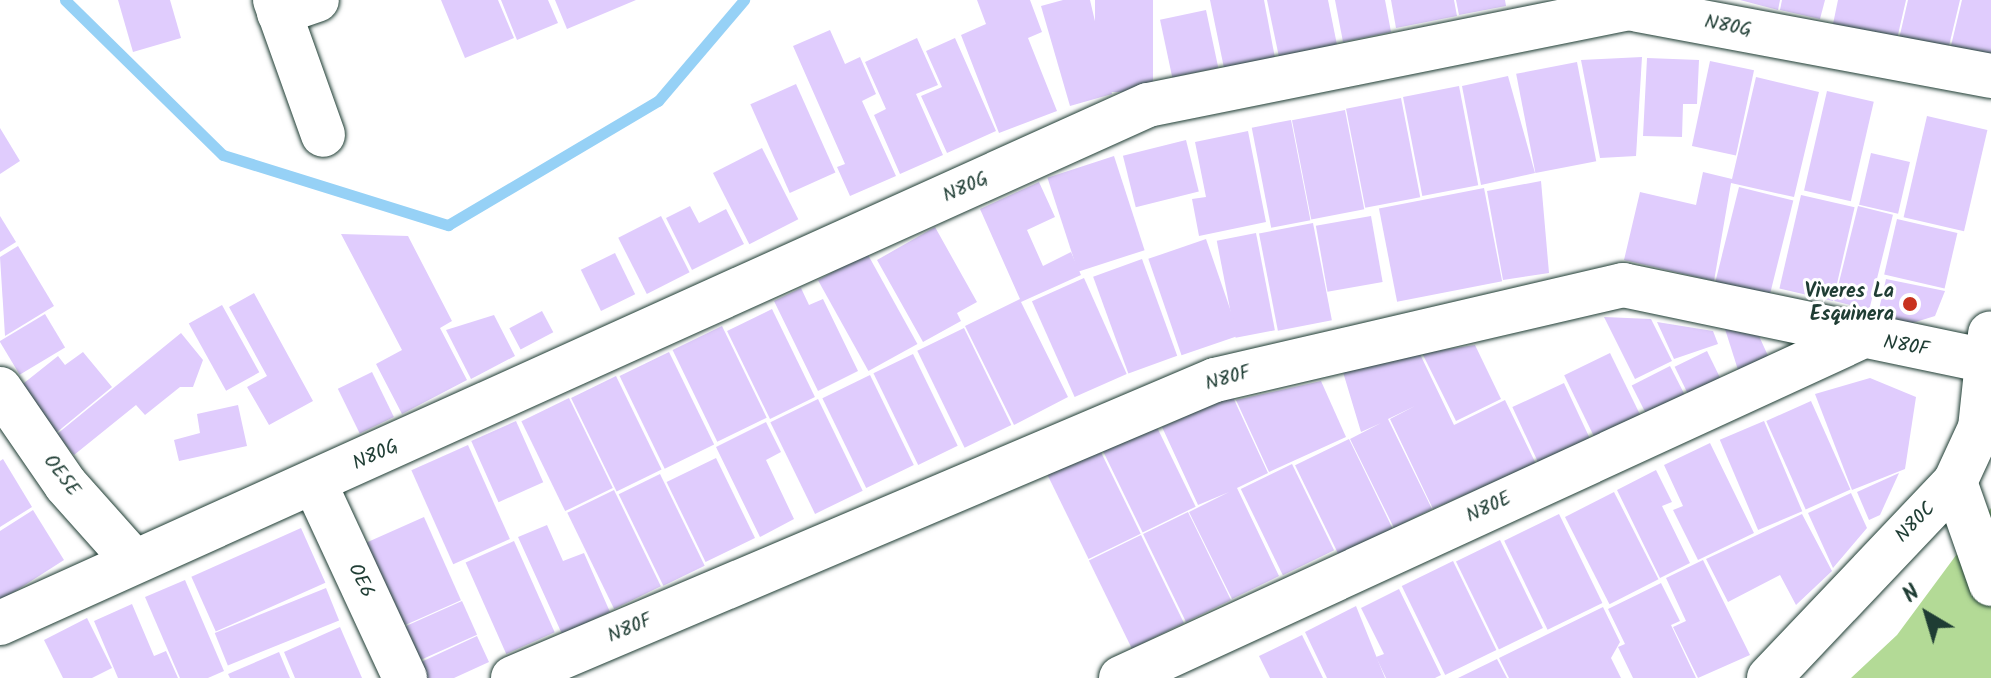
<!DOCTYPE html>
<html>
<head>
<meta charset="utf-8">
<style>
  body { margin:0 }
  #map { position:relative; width:1991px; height:678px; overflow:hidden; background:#fff; font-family:Kalam,sans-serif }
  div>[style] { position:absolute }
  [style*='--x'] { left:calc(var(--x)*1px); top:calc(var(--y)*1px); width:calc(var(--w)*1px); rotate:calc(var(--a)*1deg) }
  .green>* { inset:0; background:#b3da96 }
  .stream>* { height:11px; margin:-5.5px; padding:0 5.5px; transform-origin:5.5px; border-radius:5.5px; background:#96d1f6 }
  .building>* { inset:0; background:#e0ccfd; transform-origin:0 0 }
  .roads { filter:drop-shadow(0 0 2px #1f3d34) drop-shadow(0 0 2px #1f3d34) }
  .minor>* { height:44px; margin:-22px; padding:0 22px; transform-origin:22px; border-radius:22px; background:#fff }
  .dots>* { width:22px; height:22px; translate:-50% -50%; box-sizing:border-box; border:4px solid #fff; border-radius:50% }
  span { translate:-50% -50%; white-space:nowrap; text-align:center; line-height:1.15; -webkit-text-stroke:6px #fff; paint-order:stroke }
  .street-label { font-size:20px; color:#1f3d34 }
  .poi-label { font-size:20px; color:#1f3d34; font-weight:700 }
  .right { translate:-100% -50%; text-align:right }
  .north { position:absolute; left:1887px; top:574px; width:80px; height:80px; -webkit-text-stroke:6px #fff; paint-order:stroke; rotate:322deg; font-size:22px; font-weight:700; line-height:32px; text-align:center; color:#1f3d34 }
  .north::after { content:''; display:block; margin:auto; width:28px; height:36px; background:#1f3d34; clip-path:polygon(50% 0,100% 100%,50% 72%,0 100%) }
</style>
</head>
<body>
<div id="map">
  <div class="green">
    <div style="clip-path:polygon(1991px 508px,1991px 678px,1851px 678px,1897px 635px)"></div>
  </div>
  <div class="stream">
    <div style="--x:65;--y:0;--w:221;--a:44.5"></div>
    <div style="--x:223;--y:155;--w:236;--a:17.3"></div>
    <div style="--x:448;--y:225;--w:244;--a:-30.6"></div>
    <div style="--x:658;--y:101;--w:133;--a:-49.6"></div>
  </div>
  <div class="building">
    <div style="clip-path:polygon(118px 0,170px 0,181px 38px,133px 52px)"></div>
    <div style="clip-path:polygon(441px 0,498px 0,514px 38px,465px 58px)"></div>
    <div style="clip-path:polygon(501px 0,548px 0,558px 23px,517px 40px)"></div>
    <div style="clip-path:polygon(555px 0,636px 0,567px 29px)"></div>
    <div style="clip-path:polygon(977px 0,1030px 0,1042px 32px,1028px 38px,1057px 111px,999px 133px,961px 35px,986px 24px)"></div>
    <div style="clip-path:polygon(1063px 0,1090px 0,1112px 94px,1070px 106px,1041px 6px)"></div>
    <div style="left:1095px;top:0;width:58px;height:92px"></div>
    <div style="clip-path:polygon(1210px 0,1264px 0,1275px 58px,1224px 68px)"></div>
    <div style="clip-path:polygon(1267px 0,1328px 0,1337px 45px,1279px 57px)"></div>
    <div style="clip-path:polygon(1335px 0,1385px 0,1391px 32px,1343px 42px)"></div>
    <div style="clip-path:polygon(1391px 0,1454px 0,1457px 16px,1396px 28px)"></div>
    <div style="clip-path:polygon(1456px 0,1505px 0,1506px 6px,1459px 15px)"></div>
    <div style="clip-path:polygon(1740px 0,1780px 0,1778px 10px)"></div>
    <div style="clip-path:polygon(1782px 0,1825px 0,1820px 19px,1780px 10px)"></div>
    <div style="clip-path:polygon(1838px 0,1906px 0,1897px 39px,1833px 24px)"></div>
    <div style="clip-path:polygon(1908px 0,1960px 0,1948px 50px,1899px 39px)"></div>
    <div style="clip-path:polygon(1962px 0,1991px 0,1991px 60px,1950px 50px)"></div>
    <div style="left:1206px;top:10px;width:59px;height:47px;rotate:78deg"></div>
    <div style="clip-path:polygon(830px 30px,845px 64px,860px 57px,876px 94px,862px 101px,896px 176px,850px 196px,837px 167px,845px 164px,793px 46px)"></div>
    <div style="clip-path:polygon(917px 38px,938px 85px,916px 94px,943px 155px,900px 174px,874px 115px,886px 109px,865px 62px)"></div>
    <div style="clip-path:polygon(955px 38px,996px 131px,947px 153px,921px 96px,942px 87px,926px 51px)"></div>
    <div style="clip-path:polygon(1642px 57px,1636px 156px,1600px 158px,1581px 60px)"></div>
    <div style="clip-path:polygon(1647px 58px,1699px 60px,1697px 104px,1683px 104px,1682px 137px,1643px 136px)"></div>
    <div style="left:1710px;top:61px;width:45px;height:87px;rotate:12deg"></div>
    <div style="left:1577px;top:62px;width:101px;height:62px;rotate:79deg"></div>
    <div style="clip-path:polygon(1508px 76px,1535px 173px,1481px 185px,1462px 86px)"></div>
    <div style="clip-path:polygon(1756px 77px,1819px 92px,1794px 197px,1731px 183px,1714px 281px,1624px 260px,1640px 192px,1696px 205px,1703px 172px,1732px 179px)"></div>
    <div style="left:796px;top:84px;width:97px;height:50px;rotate:66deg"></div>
    <div style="left:1459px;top:86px;width:101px;height:57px;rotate:79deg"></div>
    <div style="left:1827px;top:91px;width:48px;height:102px;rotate:13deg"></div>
    <div style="left:1401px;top:98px;width:101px;height:56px;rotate:79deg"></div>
    <div style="left:1345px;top:110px;width:101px;height:54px;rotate:79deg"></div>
    <div style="left:1927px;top:116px;width:62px;height:104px;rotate:13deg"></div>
    <div style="left:1291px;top:120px;width:102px;height:40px;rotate:79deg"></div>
    <div style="clip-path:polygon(0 128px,20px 161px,0 174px)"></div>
    <div style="clip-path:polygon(1248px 131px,1266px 222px,1199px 236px,1192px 199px,1206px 197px,1195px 142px)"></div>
    <div style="left:1186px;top:140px;width:53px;height:65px;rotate:76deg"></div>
    <div style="left:762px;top:148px;width:80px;height:55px;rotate:63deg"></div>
    <div style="left:1871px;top:153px;width:40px;height:53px;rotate:13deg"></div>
    <div style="left:1114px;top:156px;width:99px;height:70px;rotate:72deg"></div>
    <div style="clip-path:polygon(1541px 181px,1549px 273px,1503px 280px,1487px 191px)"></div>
    <div style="clip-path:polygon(1039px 182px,1055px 217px,1027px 230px,1043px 266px,1071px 252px,1081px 275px,1021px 302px,1068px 397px,1014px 425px,965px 326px,1020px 299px,980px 209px)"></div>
    <div style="left:1739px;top:187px;width:56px;height:99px;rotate:14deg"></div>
    <div style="left:1484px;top:188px;width:95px;height:107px;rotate:79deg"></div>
    <div style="left:1801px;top:195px;width:55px;height:96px;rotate:13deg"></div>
    <div style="clip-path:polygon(690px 206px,699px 223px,726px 209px,744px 244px,692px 270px,666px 218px)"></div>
    <div style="left:1858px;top:206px;width:36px;height:98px;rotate:14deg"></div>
    <div style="clip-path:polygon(0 216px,16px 242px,0 252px)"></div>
    <div style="left:661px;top:216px;width:63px;height:48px;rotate:63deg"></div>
    <div style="left:1371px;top:216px;width:67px;height:56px;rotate:80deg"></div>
    <div style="left:1897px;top:219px;width:62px;height:57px;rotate:13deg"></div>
    <div style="left:1313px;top:223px;width:99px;height:55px;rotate:79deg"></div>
    <div style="clip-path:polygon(935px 227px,977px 302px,957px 313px,961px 321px,923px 342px,877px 260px)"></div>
    <div style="left:1256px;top:233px;width:99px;height:40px;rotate:79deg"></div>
    <div style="clip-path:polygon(341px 234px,408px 236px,452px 321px,440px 328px,467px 380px,402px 414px,376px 364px,402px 350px)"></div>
    <div style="left:1206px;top:239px;width:102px;height:61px;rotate:71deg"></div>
    <div style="clip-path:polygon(18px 246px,54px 306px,5px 336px,0 257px)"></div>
    <div style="left:615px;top:253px;width:46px;height:38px;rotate:64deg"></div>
    <div style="left:867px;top:253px;width:104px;height:56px;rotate:61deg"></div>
    <div style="left:1142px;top:259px;width:103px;height:52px;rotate:70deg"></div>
    <div style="left:1084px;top:278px;width:105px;height:57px;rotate:66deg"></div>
    <div style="clip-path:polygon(1886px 279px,1945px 291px,1935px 316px,1909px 324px,1877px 318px)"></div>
    <div style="clip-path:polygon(801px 288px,809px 305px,823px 299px,858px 371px,818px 391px,774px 301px)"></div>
    <div style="clip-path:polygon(254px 293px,313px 401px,269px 425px,247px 387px,267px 376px,229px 307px)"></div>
    <div style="left:222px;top:305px;width:77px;height:38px;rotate:61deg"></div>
    <div style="left:772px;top:309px;width:98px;height:50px;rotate:64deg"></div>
    <div style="left:542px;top:311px;width:24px;height:37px;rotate:62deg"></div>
    <div style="left:45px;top:314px;width:39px;height:53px;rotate:59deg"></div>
    <div style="clip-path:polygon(494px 315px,515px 356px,471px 379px,446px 330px)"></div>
    <div style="clip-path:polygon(1604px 317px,1651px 319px,1672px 361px,1635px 379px)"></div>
    <div style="clip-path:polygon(1657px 322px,1713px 331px,1718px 344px,1674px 359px)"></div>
    <div style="left:722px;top:326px;width:102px;height:55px;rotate:64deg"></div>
    <div style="left:964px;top:328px;width:108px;height:52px;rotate:64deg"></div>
    <div style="clip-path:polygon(1725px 329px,1759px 336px,1769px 358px,1739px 373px)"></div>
    <div style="clip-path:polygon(181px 333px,203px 360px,193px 387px,180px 387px,145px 415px,136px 405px,74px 455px,57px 434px)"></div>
    <div style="clip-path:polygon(1475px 345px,1501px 399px,1456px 421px,1422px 353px)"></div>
    <div style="left:1707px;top:351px;width:34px;height:36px;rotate:64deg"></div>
    <div style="clip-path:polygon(83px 352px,112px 387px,56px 433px,19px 387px,58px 356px,65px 365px)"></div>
    <div style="left:669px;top:352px;width:103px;height:55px;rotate:64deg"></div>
    <div style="clip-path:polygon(1419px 352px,1454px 425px,1505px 400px,1536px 464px,1433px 509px,1390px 419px,1415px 406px,1388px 419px,1432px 509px,1394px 528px,1350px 439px,1381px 423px,1361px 432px,1343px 372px)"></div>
    <div style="left:1610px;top:353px;width:69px;height:51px;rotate:64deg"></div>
    <div style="left:913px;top:354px;width:102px;height:44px;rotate:64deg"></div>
    <div style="left:1670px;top:366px;width:38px;height:43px;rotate:63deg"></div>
    <div style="left:372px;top:372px;width:50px;height:38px;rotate:64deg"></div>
    <div style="left:870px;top:375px;width:100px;height:53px;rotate:64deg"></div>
    <div style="left:616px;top:376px;width:104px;height:50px;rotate:64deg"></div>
    <div style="clip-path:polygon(1870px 378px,1916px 397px,1905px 469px,1852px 490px,1815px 394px)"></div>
    <div style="clip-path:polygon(1321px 381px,1346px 437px,1269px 472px,1236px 400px)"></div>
    <div style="left:1564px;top:383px;width:65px;height:57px;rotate:65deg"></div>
    <div style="clip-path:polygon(1232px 395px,1268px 473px,1237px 488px,1279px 576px,1232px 599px,1189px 512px,1229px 492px,1198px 505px,1162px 427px)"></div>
    <div style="left:569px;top:398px;width:100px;height:53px;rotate:64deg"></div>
    <div style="left:818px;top:399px;width:102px;height:53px;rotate:64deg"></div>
    <div style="left:1811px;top:401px;width:97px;height:49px;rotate:66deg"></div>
    <div style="clip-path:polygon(238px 405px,247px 446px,179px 461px,174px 440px,200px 433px,197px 414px)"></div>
    <div style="left:1151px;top:415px;width:102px;height:59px;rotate:64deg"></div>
    <div style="left:516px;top:421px;width:67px;height:49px;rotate:66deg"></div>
    <div style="left:1764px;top:421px;width:98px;height:48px;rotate:67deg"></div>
    <div style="clip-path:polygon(766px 422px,781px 452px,766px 460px,794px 519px,760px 537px,716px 447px)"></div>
    <div style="left:1349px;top:439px;width:100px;height:60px;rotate:64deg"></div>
    <div style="left:1096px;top:442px;width:102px;height:58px;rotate:64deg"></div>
    <div style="clip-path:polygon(1710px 443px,1754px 533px,1698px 560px,1673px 510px,1683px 506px,1664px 465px)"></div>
    <div style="left:468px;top:445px;width:103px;height:62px;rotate:66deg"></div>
    <div style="left:716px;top:458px;width:89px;height:55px;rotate:64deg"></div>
    <div style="clip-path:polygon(3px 459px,32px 507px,0 527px,0 461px)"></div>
    <div style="left:1292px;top:464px;width:96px;height:57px;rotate:64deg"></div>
    <div style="clip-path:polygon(1656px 470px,1672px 502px,1662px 506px,1690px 563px,1660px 578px,1617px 490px)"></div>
    <div style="clip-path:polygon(1899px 473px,1880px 515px,1869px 520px,1857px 492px)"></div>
    <div style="left:660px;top:474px;width:102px;height:46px;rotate:64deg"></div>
    <div style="left:614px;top:490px;width:107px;height:52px;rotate:64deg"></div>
    <div style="left:1614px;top:492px;width:98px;height:55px;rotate:63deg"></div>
    <div style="clip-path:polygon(1851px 493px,1867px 528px,1833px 568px,1808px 513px)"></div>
    <div style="clip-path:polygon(33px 510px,64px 560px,0 601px,0 531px)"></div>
    <div style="left:1188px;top:512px;width:98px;height:50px;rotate:64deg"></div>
    <div style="left:1559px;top:514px;width:99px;height:61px;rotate:64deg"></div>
    <div style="clip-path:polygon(1802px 514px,1832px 571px,1796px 605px,1780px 575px,1728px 602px,1706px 559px)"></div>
    <div style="left:424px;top:517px;width:91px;height:64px;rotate:66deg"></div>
    <div style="clip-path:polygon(547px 525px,563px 561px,584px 553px,610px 612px,562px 634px,518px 537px)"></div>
    <div style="left:301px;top:528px;width:60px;height:120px;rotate:66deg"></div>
    <div style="left:1141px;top:535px;width:98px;height:58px;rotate:64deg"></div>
    <div style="left:1500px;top:540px;width:98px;height:49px;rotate:64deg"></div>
    <div style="left:514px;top:541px;width:100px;height:53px;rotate:66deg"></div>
    <div style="clip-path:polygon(1703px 560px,1750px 655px,1698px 678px,1673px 627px,1686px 621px,1666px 578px)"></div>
    <div style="left:1453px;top:561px;width:99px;height:57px;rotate:64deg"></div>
    <div style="clip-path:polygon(185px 580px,224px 671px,208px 678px,180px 678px,145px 597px)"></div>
    <div style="clip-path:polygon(1661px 583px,1680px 621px,1671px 625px,1696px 678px,1633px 678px,1618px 647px,1625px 644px,1608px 609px)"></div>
    <div style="left:326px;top:588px;width:35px;height:120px;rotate:68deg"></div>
    <div style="clip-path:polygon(1399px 589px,1441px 675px,1435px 678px,1386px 678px,1376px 657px,1384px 654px,1361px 608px)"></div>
    <div style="left:462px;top:601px;width:37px;height:65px;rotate:66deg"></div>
    <div style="clip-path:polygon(132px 604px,154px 656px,166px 651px,178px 678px,118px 678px,94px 621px)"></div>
    <div style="clip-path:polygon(1356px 606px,1385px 678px,1327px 678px,1305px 632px)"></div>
    <div style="clip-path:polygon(1603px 607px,1620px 642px,1611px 658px,1621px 678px,1509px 678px,1499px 658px)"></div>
    <div style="clip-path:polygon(87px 618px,112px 668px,92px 678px,63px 678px,44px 640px)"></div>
    <div style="clip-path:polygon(340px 627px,362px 678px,295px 678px,284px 652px)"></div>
    <div style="clip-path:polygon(1302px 635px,1323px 678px,1270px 678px,1259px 656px)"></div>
    <div style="clip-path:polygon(477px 636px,489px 662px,454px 678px,426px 678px,419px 663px)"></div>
    <div style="clip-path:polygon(279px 652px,290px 678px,230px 678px,228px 674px)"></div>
    <div style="clip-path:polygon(1497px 659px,1507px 678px,1458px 678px)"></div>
  </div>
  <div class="roads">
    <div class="minor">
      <div style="--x:275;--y:0;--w:143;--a:70.4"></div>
      <div style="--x:279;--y:13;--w:40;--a:-18.9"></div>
      <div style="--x:0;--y:389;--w:116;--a:55.5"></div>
      <div style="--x:66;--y:485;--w:98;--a:48.3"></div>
      <div style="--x:1955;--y:482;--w:108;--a:70.6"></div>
      <div style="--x:315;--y:484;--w:214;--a:65.1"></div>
      <div style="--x:0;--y:623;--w:1259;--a:-24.29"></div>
      <div style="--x:1148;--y:105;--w:490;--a:-11.4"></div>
      <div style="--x:1628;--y:8;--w:369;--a:10.6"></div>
      <div style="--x:513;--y:678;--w:763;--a:-23"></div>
      <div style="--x:1215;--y:380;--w:419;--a:-13.1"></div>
      <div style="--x:1623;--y:285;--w:368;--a:11.8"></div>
      <div style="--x:1121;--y:678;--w:810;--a:-24.73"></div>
      <div style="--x:1769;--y:678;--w:270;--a:-46.5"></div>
      <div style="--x:1955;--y:482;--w:60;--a:-65.2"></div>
      <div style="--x:1980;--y:428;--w:95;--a:-83.9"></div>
    </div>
  </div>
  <div class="dots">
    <div style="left:1910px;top:304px;background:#c8321e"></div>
  </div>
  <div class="street-label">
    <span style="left:1728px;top:27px;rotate:11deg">N80G</span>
    <span style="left:966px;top:188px;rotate:-24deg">N80G</span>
    <span style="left:1906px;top:347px;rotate:10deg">N80F</span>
    <span style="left:1228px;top:379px;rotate:-16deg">N80F</span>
    <span style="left:376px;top:456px;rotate:-24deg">N80G</span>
    <span style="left:61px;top:476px;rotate:53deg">OE5E</span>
    <span style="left:1489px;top:508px;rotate:-25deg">N80E</span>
    <span style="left:1916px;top:523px;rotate:-46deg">N80C</span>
    <span style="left:360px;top:581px;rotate:65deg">OE6</span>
    <span style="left:630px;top:629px;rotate:-23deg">N80F</span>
  </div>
  <div class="poi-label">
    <span class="right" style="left:1894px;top:304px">Viveres La<br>Esquinera</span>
  </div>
  <div class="north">N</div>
</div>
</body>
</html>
